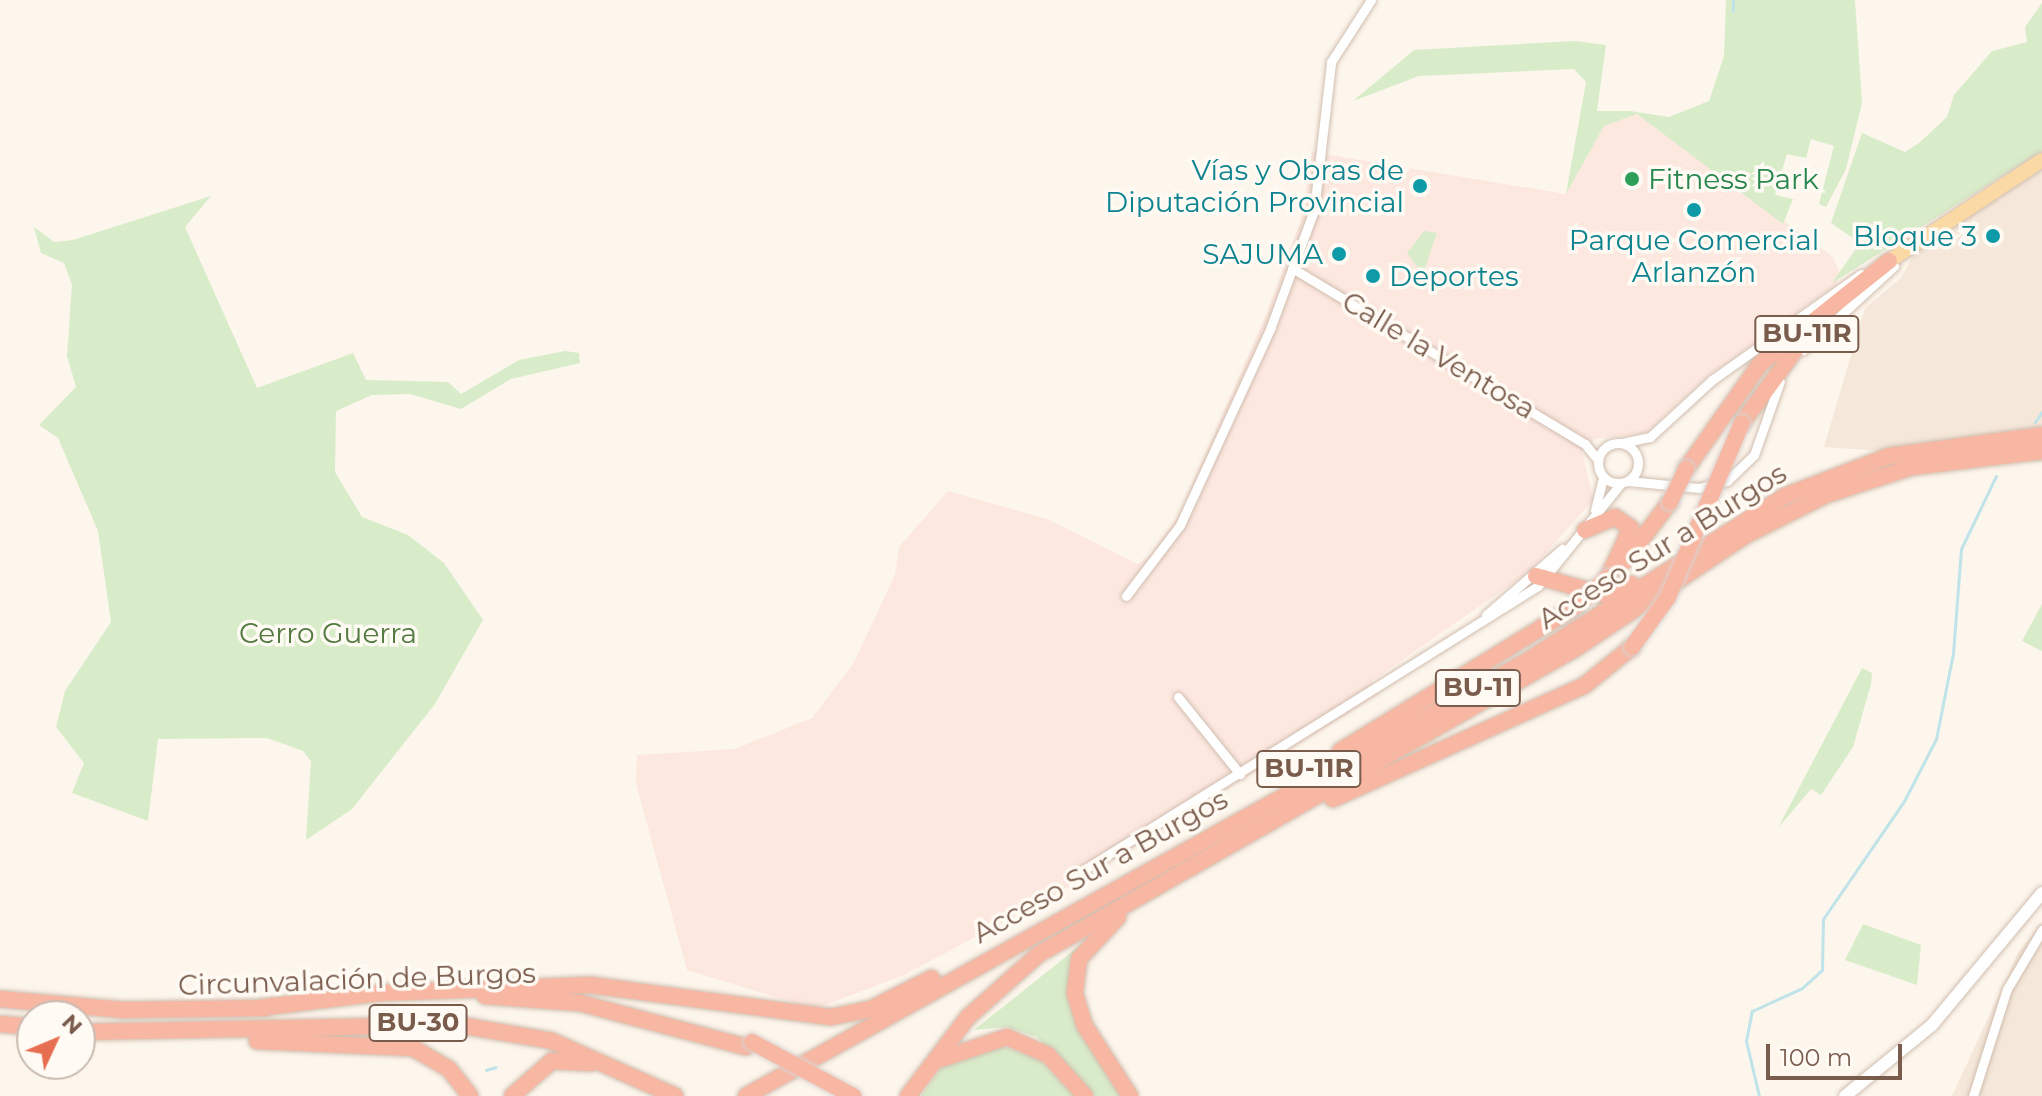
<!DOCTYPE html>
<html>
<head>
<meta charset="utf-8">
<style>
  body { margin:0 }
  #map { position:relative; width:2042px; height:1096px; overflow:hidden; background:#fdf6ec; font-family:Montserrat,sans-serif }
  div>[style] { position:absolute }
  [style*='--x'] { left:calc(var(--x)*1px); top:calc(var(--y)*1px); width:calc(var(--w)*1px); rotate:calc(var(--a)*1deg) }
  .residential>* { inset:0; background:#f5e8da }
  .commercial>* { inset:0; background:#fde8e0 }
  .green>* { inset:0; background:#d8ecc9 }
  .stream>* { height:3px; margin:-1.5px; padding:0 1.5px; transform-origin:1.5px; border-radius:1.5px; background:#bfe3e8 }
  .roads { filter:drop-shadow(0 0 2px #d1beb0) drop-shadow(0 0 2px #d1beb0) }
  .minor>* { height:9px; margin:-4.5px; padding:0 4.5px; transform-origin:4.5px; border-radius:4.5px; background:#fff }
  .minor>.ring { margin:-4.5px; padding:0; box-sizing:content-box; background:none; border:9px solid #fff; border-radius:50% }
  .secondary>* { height:12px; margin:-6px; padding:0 6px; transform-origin:6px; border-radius:6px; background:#fff }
  .primary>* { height:14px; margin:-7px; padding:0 7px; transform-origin:7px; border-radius:7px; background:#fbd9a5 }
  .motorway>* { height:16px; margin:-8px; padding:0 8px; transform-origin:8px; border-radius:8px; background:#f7b7a3 }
  .bridges { filter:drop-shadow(0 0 2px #dad1cd) drop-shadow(0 0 2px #dad1cd) }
  .motorway-bridge>* { height:16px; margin:-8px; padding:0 8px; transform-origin:8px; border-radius:8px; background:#f7b7a3 }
  .dots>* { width:22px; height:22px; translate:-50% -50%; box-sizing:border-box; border:4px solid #fffaf3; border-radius:50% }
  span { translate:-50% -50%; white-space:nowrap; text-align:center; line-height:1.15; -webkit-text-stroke:7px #fffaf3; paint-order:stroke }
  .shield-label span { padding:2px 6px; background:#fffaf3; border:2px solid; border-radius:6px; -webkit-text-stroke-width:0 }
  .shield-label { font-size:26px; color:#7a5c4d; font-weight:700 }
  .culture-label { font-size:28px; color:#0d838f }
  .right { translate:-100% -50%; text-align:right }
  .left { translate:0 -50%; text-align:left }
  .leisure-label { font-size:28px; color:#27864d }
  .street-label { font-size:28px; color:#7a5c4d }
  .park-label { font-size:28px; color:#537a41 }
  .north { position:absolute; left:16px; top:1000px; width:80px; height:80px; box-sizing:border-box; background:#fffaf3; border:2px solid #cabbb1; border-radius:50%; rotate:46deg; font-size:22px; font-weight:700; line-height:32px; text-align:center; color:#7a5c4d }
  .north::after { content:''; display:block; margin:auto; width:28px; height:36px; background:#e76f51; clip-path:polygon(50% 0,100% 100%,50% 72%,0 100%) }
  .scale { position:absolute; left:1766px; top:1044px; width:136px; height:36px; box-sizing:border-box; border:4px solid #7a5c4d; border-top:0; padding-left:10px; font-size:24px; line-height:28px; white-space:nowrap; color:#7a5c4d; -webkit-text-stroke:6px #fffaf3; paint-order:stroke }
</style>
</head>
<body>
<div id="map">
  <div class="residential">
    <div style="clip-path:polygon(2042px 149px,2042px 462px,1824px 447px,1865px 308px,1901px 278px,1925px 233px)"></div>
    <div style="clip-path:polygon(2042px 922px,2042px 1096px,1952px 1096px,2019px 951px)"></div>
  </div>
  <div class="commercial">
    <div style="clip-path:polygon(1637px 114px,1832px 256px,1840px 273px,1837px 284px,1708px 376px,1646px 433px,1595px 439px,1582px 451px,1593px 500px,1529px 572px,1372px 681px,1380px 694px,1077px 883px,904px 975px,815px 1009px,687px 970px,636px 784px,637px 755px,735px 749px,812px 718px,853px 664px,895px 575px,899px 547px,948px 491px,1047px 519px,1138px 564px,1149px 556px,1178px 516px,1267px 313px,1301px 220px,1312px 152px,1566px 194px,1604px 125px)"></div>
  </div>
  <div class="green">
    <div style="clip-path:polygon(1726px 0,1855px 0,1862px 103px,1846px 169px,1826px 207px,1819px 204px,1834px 146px,1811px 139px,1806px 158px,1787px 154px,1775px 195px,1793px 199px,1783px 224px,1637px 114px,1604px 126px,1566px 194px,1586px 82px,1574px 69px,1419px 76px,1353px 101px,1414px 50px,1575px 41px,1606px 45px,1597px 111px,1630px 111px,1669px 117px,1709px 101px,1724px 56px)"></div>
    <div style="clip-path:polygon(2042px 3px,2042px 151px,1832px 283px,1860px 243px,1831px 223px,1862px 133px,1905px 152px,1919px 143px,1947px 117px,1954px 95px,1992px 51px,2027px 42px,2025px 27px)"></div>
    <div style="clip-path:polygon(211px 196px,185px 227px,257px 388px,353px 353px,366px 380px,448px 382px,461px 394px,519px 360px,565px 351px,579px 353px,580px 363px,511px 379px,461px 409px,410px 394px,372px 395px,336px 411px,335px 472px,362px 517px,408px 535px,444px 563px,483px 620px,435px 704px,352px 809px,306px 840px,311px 761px,303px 751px,267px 738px,158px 739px,148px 821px,72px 793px,84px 763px,56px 727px,65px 691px,111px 622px,98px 531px,58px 438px,39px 425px,76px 387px,67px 356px,72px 285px,64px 263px,41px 253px,34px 227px,54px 242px,73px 240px)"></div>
    <div style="clip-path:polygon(1424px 231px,1437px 233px,1423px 274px,1407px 253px)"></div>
    <div style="clip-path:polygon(2042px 604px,2042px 651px,2022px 641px)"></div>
    <div style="clip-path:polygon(1862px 668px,1872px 673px,1871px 684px,1853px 747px,1821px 795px,1811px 789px,1778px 828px)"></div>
    <div style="clip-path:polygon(1863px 924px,1921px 945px,1917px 985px,1845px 960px)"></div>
    <div style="clip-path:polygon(1078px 947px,1069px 973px,1125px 1096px,1095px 1096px,1037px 1037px,1007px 1027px,974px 1030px)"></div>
    <div style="clip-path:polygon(999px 1045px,1038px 1058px,1074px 1096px,921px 1096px,945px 1062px)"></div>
  </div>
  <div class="stream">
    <div style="--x:1733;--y:0;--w:11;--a:90"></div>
    <div style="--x:2035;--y:422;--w:12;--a:-55"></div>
    <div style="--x:486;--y:1070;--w:10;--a:-17"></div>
    <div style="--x:1759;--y:1096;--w:57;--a:-103.3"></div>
    <div style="--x:1746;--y:1041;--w:31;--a:-79"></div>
    <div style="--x:1752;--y:1011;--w:55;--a:-24.7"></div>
    <div style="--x:1802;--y:988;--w:27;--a:-42"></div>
    <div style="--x:1822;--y:970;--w:51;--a:-88.9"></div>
    <div style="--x:1823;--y:919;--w:143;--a:-55.5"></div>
    <div style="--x:1904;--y:801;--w:70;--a:-62.7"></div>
    <div style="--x:1936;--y:739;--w:88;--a:-78.8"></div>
    <div style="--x:1953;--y:653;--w:104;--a:-85.6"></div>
    <div style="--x:1961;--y:549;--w:81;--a:-64.4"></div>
  </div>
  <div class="roads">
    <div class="minor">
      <div style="--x:1292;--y:268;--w:342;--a:31"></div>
      <div style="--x:1585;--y:444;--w:21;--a:51"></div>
      <div style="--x:1803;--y:350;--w:124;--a:-42.7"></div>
      <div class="ring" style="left:1598px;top:443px;width:31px;height:31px"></div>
      <div style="--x:1622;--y:443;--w:29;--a:-12"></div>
      <div style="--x:1650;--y:437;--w:84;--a:-42.6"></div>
      <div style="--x:1712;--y:380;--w:183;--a:-35.4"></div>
      <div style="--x:1628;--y:481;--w:71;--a:5.6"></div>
      <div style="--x:1699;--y:488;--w:29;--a:-14"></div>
      <div style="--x:1727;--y:481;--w:37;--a:-44"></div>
      <div style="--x:1754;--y:455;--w:78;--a:-70.6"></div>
      <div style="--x:1595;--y:510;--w:34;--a:-76"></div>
      <div style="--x:1126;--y:596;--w:89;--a:-52.7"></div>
      <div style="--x:1180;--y:525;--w:216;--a:-65.3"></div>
      <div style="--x:1270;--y:329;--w:127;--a:-69.7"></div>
      <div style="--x:1314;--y:210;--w:149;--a:-83.4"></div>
      <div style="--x:1331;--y:62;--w:74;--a:-57.2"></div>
      <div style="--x:1486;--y:615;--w:101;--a:-41"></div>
      <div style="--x:1178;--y:697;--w:99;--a:51.2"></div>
      <div style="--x:1074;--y:876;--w:547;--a:-32.01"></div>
      <div style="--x:1538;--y:586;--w:132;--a:-51.1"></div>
      <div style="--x:1973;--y:1096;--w:112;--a:-72.4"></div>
      <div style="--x:2007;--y:989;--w:69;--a:-59.3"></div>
    </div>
    <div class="secondary">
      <div style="--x:1845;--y:1096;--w:112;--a:-39.2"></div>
      <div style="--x:1932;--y:1025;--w:172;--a:-50.2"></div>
    </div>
    <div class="primary">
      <div style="--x:1889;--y:261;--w:183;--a:-33.4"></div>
    </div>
    <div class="motorway">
      <div style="--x:1742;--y:423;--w:110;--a:-53.9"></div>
      <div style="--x:1686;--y:469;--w:128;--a:-54.8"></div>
      <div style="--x:1760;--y:364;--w:165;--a:-38.6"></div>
      <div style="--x:1585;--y:530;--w:33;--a:-23"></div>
      <div style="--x:1615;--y:517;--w:19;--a:35"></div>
      <div style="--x:1631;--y:528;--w:54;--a:115.1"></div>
      <div style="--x:1625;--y:561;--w:74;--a:-52.7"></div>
      <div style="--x:1536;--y:576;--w:68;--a:15.3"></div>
      <div style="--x:1602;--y:594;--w:31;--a:-19"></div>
      <div style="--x:1340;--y:751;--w:278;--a:-31.5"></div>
      <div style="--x:1333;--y:799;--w:277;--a:-24.3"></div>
      <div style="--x:1585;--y:685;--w:60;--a:-39"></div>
      <div style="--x:1118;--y:917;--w:57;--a:132.9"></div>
      <div style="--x:1079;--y:959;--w:35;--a:97"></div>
      <div style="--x:1075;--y:994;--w:34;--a:73"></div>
      <div style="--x:1085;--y:1026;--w:83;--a:57.3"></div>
      <div style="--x:485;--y:996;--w:95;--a:4.2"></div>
      <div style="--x:580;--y:1003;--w:172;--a:14.8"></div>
      <div style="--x:0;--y:999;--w:124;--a:5.1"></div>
      <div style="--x:124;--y:1010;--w:142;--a:-0.8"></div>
      <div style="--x:258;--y:1008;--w:124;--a:-7"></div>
      <div style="--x:381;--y:993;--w:209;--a:-2.2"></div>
      <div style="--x:590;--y:985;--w:243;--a:7.6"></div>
      <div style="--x:831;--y:1017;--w:41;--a:-11.3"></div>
      <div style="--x:871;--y:1009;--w:68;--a:-26.9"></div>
      <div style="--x:0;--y:1024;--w:32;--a:5"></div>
      <div style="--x:80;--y:1032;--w:380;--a:-1.1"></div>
      <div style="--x:460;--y:1025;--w:93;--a:9.9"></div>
      <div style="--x:552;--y:1041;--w:135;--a:24.1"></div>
      <div style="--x:257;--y:1041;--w:156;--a:2.6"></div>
      <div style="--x:413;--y:1048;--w:42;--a:30.3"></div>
      <div style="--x:449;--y:1069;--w:34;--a:52"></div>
      <div style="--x:935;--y:1061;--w:76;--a:-18.4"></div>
      <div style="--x:1007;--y:1037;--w:45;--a:23.7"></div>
      <div style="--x:1048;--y:1055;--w:55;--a:47.9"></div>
      <div style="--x:512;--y:1096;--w:53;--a:-41.2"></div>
      <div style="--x:552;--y:1061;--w:39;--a:3"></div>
      <div style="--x:746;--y:1096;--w:894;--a:-29.12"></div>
      <div style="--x:1527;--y:661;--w:306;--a:-32.6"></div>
      <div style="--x:1785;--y:496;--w:111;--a:-21"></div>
      <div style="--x:1889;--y:456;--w:154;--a:-7.8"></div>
      <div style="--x:908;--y:1096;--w:99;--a:-52.8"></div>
      <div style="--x:968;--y:1017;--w:95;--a:-41.6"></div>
      <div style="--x:1039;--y:954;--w:620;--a:-29.66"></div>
      <div style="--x:1578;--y:647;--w:202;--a:-33.7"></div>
      <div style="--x:1746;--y:535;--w:89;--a:-26.6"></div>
      <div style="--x:1826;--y:495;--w:90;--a:-18"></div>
      <div style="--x:1912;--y:467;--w:131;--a:-7"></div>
    </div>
  </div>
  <div class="bridges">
    <div class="motorway-bridge">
      <div style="--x:1670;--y:502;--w:37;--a:-64"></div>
      <div style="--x:1577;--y:606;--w:42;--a:-43.1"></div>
      <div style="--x:1632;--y:647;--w:62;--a:-54.2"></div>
      <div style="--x:1668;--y:597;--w:189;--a:-67"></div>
      <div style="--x:752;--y:1042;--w:115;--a:28.1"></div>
    </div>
  </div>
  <div class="dots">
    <div style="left:1632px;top:179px;background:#2e9e5b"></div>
    <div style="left:1420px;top:186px;background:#0f9aa8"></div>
    <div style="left:1694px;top:210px;background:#0f9aa8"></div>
    <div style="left:1993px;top:236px;background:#0f9aa8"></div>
    <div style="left:1339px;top:254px;background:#0f9aa8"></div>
    <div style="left:1373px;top:276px;background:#0f9aa8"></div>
  </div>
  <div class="shield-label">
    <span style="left:1807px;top:334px">BU-11R</span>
    <span style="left:1478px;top:688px">BU-11</span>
    <span style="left:1309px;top:769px">BU-11R</span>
    <span style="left:418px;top:1023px">BU-30</span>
  </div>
  <div class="culture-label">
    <span class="right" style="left:1404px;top:186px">Vías y Obras de<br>Diputación Provincial</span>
    <span class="right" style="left:1977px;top:236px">Bloque 3</span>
    <span style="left:1694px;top:256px">Parque Comercial<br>Arlanzón</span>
    <span class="right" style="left:1323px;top:254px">SAJUMA</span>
    <span class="left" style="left:1389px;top:276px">Deportes</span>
  </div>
  <div class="leisure-label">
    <span class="left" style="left:1648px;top:179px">Fitness Park</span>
  </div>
  <div class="street-label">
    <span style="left:1439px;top:355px;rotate:31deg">Calle la Ventosa</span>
    <span style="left:1662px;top:546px;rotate:-32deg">Acceso Sur a Burgos</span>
    <span style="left:1100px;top:866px;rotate:-29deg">Acceso Sur a Burgos</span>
    <span style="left:357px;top:979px;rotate:-2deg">Circunvalación de Burgos</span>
  </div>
  <div class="park-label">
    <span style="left:328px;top:633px">Cerro Guerra</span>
  </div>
  <div class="north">N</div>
  <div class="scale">100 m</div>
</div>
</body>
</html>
